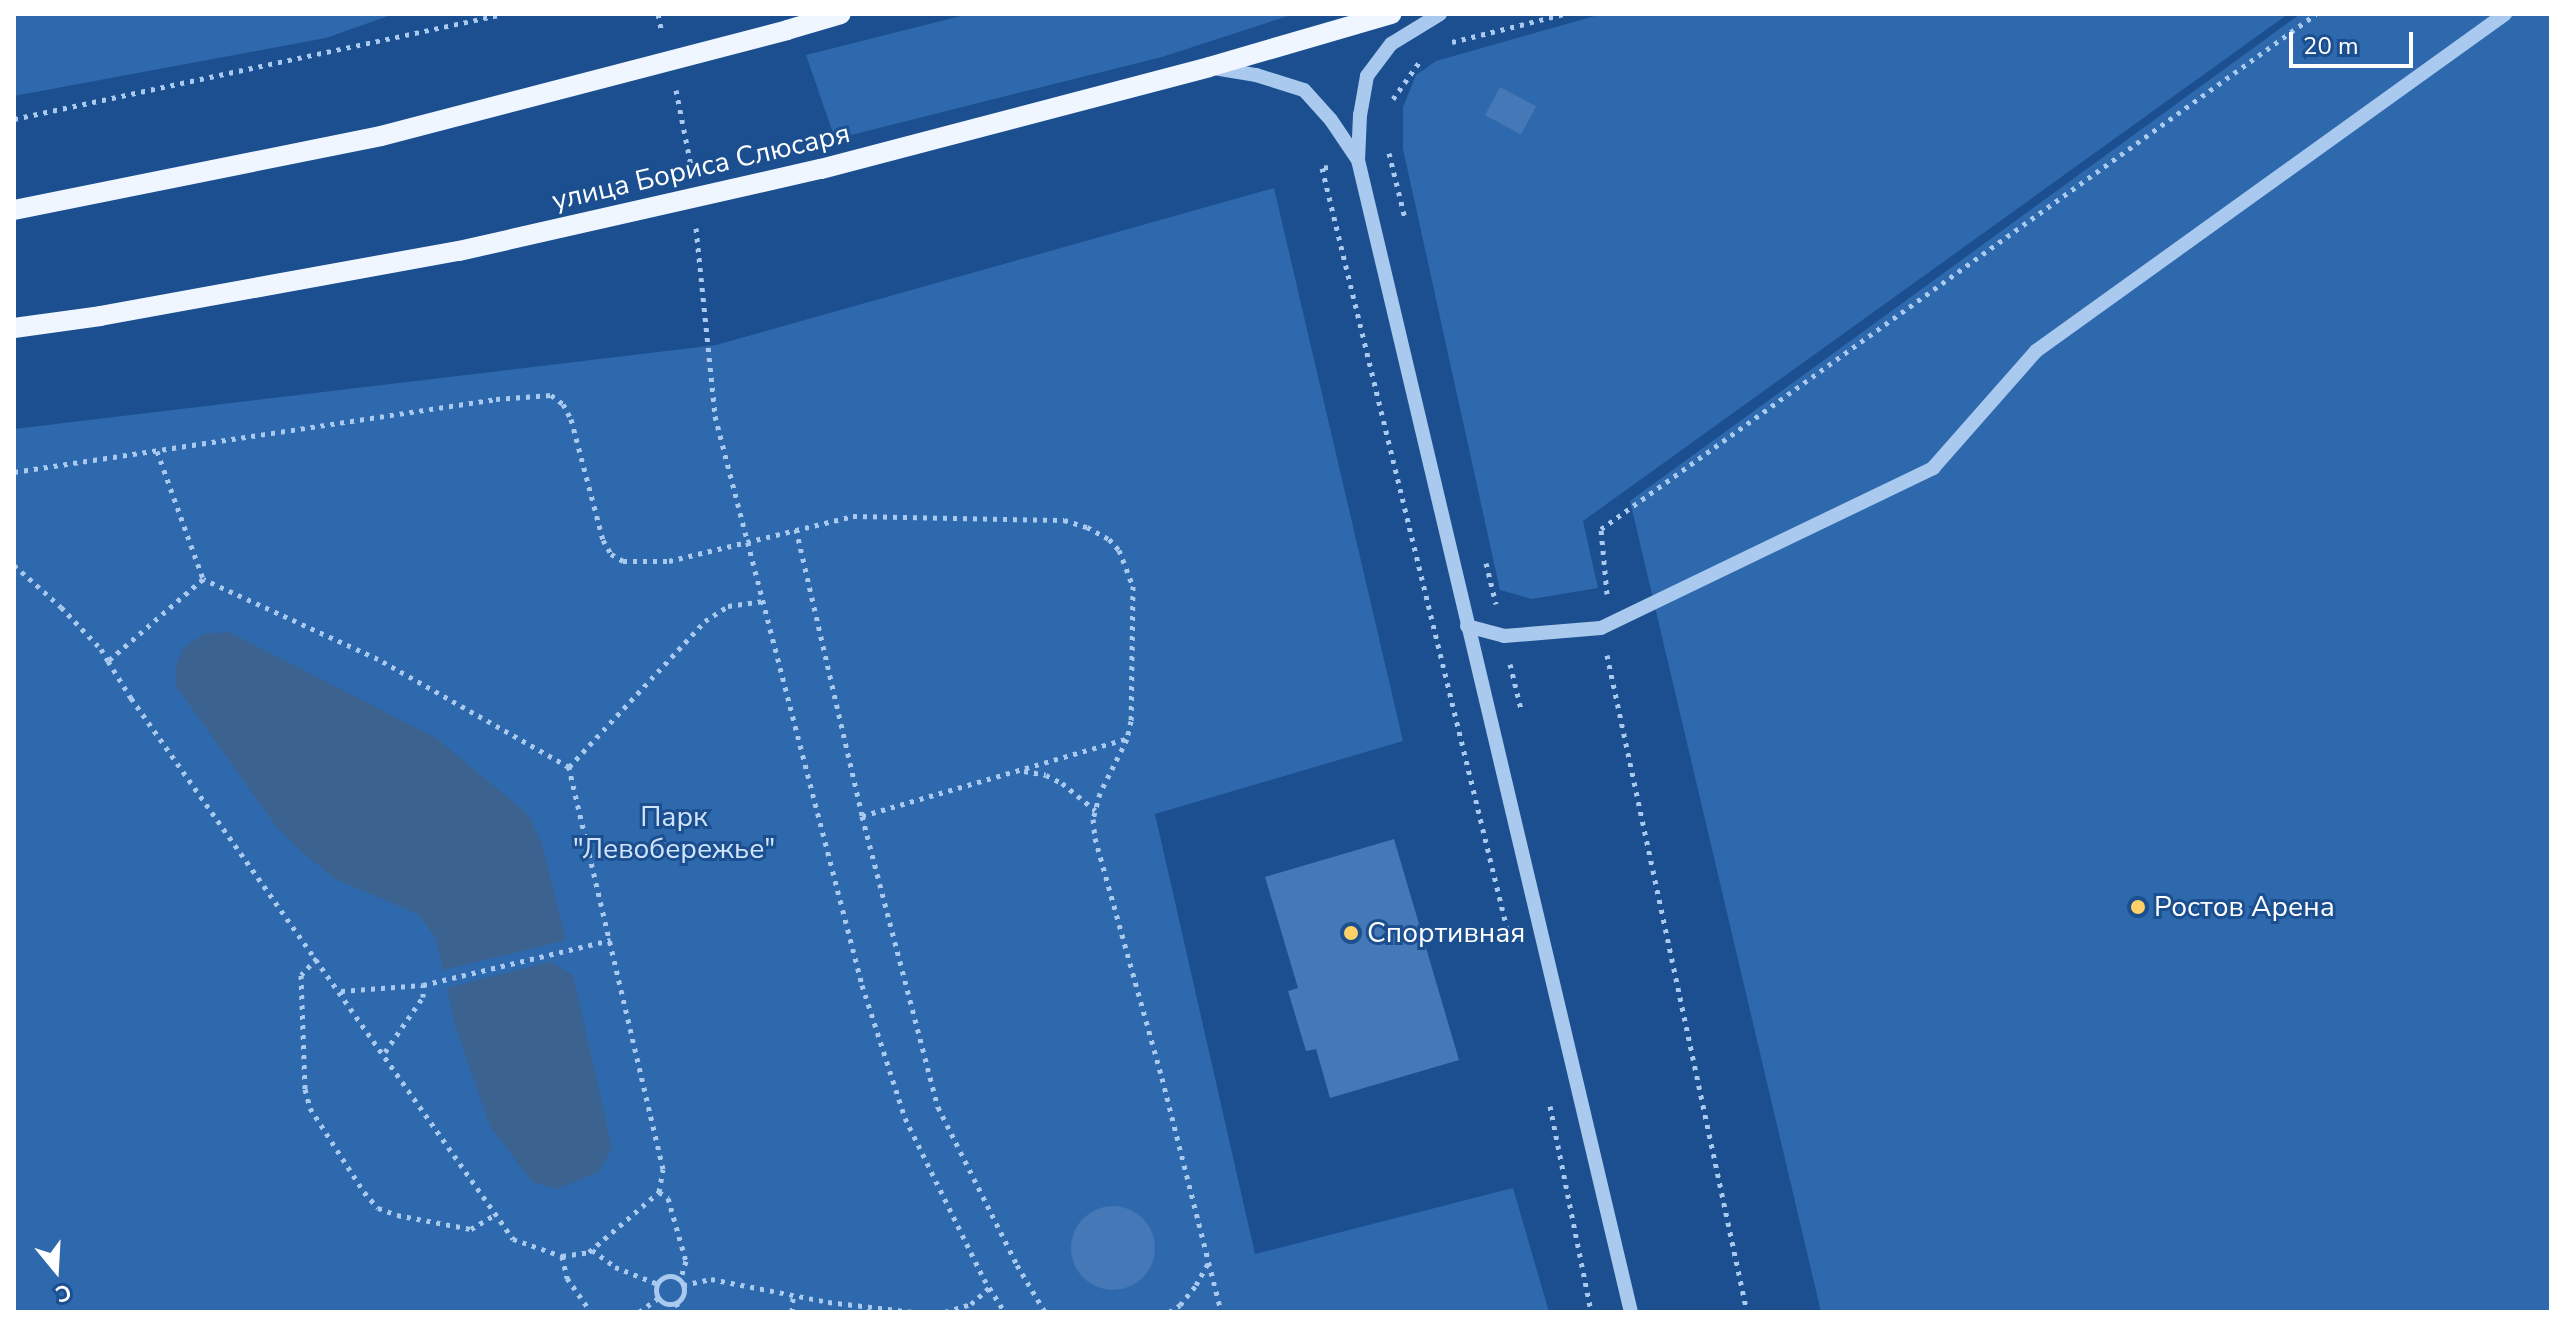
<!DOCTYPE html>
<html>
<head>
<meta charset="utf-8">
<style>
  body { margin:0 }
  #map { position:relative; width:2565px; height:1326px; overflow:hidden; background:#1b4f8f; font-family:"Nunito Sans",sans-serif }
  div>[style] { position:absolute }
  [style*='--x'] { left:calc(var(--x)*1px); top:calc(var(--y)*1px); width:calc(var(--w)*1px); rotate:calc(var(--a)*1deg) }
  .green>* { inset:0; background:#2e69ad }
  .water>* { inset:0; background:#3c6290 }
  .building>* { inset:0; background:#4478b7; transform-origin:0 0 }
  .round { border-radius:50% }
  .path>* { height:5px; margin-top:-2.5px; transform-origin:0; background:repeating-linear-gradient(90deg,#a9c9ee 0 4px,transparent 0 10px) }
  .path>.ring { margin:-2.5px; padding:0; box-sizing:content-box; background:none; border:5px solid #a9c9ee; border-radius:50% }
  .minor>* { height:14px; margin:-7px; padding:0 7px; transform-origin:7px; border-radius:7px; background:#a9c9ee }
  .major>* { height:20px; margin:-10px; padding:0 10px; transform-origin:10px; border-radius:10px; background:#f0f6ff }
  .major-bridge>* { height:20px; margin:-10px; padding:0 10px; transform-origin:10px; border-radius:10px; background:#f0f6ff }
  .dots>* { width:22px; height:22px; translate:-50% -50%; box-sizing:border-box; border:4px solid #1b4f8f; border-radius:50% }
  span { translate:-50% -50%; white-space:nowrap; text-align:center; line-height:1.15; -webkit-text-stroke:6px #1b4f8f; paint-order:stroke }
  .street-label { font-size:28px; color:#fff }
  .park-label { font-size:28px; color:#cfe3fa }
  .poi-label { font-size:28px; color:#fff }
  .left { translate:0 -50%; text-align:left }
  .frame { position:absolute; inset:0; border:16px solid #fff; pointer-events:none }
  .north { position:absolute; left:16px; top:1230px; width:80px; height:80px; -webkit-text-stroke:6px #1b4f8f; paint-order:stroke; rotate:162deg; font-size:22px; font-weight:700; line-height:32px; text-align:center; color:#fff }
  .north::after { content:''; display:block; margin:auto; width:28px; height:36px; background:#fff; clip-path:polygon(50% 0,100% 100%,50% 72%,0 100%) }
  .scale { position:absolute; left:2289px; top:32px; width:124px; height:36px; box-sizing:border-box; border:4px solid #fff; border-top:0; padding-left:10px; font-size:24px; line-height:28px; white-space:nowrap; color:#fff; -webkit-text-stroke:6px #1b4f8f; paint-order:stroke }
</style>
</head>
<body>
<div id="map">
  <div class="green">
    <div style="clip-path:polygon(14px 14px,394px 14px,326px 38px,14px 96px)"></div>
    <div style="clip-path:polygon(969px 14px,1294px 14px,1162px 57px,835px 139px,806px 55px)"></div>
    <div style="clip-path:polygon(1602px 14px,2288px 14px,1583px 521px,1598px 588px,1532px 599px,1500px 590px,1403px 149px,1403px 107px,1416px 75px,1436px 61px)"></div>
    <div style="clip-path:polygon(2300px 14px,2551px 14px,2551px 1312px,1821px 1312px,1630px 501px)"></div>
    <div style="clip-path:polygon(1274px 188px,1403px 741px,1155px 814px,1255px 1254px,1513px 1188px,1549px 1312px,14px 1312px,14px 429px,716px 345px)"></div>
  </div>
  <div class="water">
    <div style="clip-path:polygon(229px 632px,436px 738px,529px 815px,542px 844px,566px 940px,443px 970px,436px 938px,418px 914px,335px 879px,301px 851px,276px 826px,176px 686px,175px 667px,183px 648px,204px 634px)"></div>
    <div style="clip-path:polygon(550px 962px,573px 975px,612px 1148px,599px 1172px,557px 1189px,532px 1182px,490px 1126px,455px 1025px,447px 988px)"></div>
  </div>
  <div class="building">
    <div style="left:1500px;top:87px;width:41px;height:32px;rotate:28deg"></div>
    <div style="clip-path:polygon(1394px 839px,1459px 1060px,1330px 1098px,1316px 1049px,1306px 1051px,1288px 991px,1298px 988px,1265px 877px)"></div>
    <div class="round" style="left:1071px;top:1206px;width:84px;height:84px"></div>
  </div>
  <div class="path">
    <div style="--x:658;--y:14;--w:19;--a:78"></div>
    <div style="--x:1452;--y:42;--w:115;--a:-14"></div>
    <div style="--x:676;--y:90;--w:77;--a:78.8"></div>
    <div style="--x:1393;--y:99;--w:47;--a:-54.6"></div>
    <div style="--x:14;--y:119;--w:499;--a:-12.1"></div>
    <div style="--x:1389;--y:153;--w:67;--a:76.2"></div>
    <div style="--x:1328;--y:167;--w:6;--a:171"></div>
    <div style="--x:1322;--y:168;--w:791;--a:76.33"></div>
    <div style="--x:696;--y:228;--w:189;--a:84.2"></div>
    <div style="--x:715;--y:416;--w:588;--a:75.51"></div>
    <div style="--x:862;--y:985;--w:140;--a:72.1"></div>
    <div style="--x:905;--y:1118;--w:179;--a:63.9"></div>
    <div style="--x:984;--y:1279;--w:39;--a:58"></div>
    <div style="--x:157;--y:451;--w:136;--a:70.2"></div>
    <div style="--x:14;--y:472;--w:487;--a:-8.6"></div>
    <div style="--x:496;--y:399;--w:55;--a:-4.2"></div>
    <div style="--x:551;--y:395;--w:15;--a:37"></div>
    <div style="--x:563;--y:404;--w:17;--a:62"></div>
    <div style="--x:571;--y:419;--w:125;--a:75.2"></div>
    <div style="--x:603;--y:540;--w:16;--a:60"></div>
    <div style="--x:611;--y:554;--w:14;--a:30"></div>
    <div style="--x:623;--y:561;--w:46;--a:0"></div>
    <div style="--x:669;--y:561;--w:189;--a:-13.7"></div>
    <div style="--x:853;--y:516;--w:211;--a:1.1"></div>
    <div style="--x:1064;--y:520;--w:24;--a:17"></div>
    <div style="--x:1087;--y:527;--w:25;--a:29"></div>
    <div style="--x:1109;--y:539;--w:15;--a:48"></div>
    <div style="--x:1119;--y:550;--w:39;--a:69"></div>
    <div style="--x:1133;--y:586;--w:135;--a:90.8"></div>
    <div style="--x:1131;--y:721;--w:18;--a:103"></div>
    <div style="--x:1127;--y:739;--w:60;--a:116.6"></div>
    <div style="--x:1100;--y:793;--w:27;--a:105"></div>
    <div style="--x:1093;--y:819;--w:19;--a:84"></div>
    <div style="--x:1095;--y:838;--w:249;--a:74.4"></div>
    <div style="--x:1162;--y:1078;--w:241;--a:75.8"></div>
    <div style="--x:796;--y:529;--w:294;--a:77"></div>
    <div style="--x:862;--y:816;--w:301;--a:75.4"></div>
    <div style="--x:938;--y:1107;--w:177;--a:63.4"></div>
    <div style="--x:1017;--y:1265;--w:55;--a:59.2"></div>
    <div style="--x:1486;--y:563;--w:42;--a:76.3"></div>
    <div style="--x:14;--y:565;--w:63;--a:41.8"></div>
    <div style="--x:61;--y:607;--w:58;--a:46.4"></div>
    <div style="--x:101;--y:649;--w:14;--a:60"></div>
    <div style="--x:108;--y:661;--w:44;--a:58.1"></div>
    <div style="--x:131;--y:698;--w:662;--a:54.77"></div>
    <div style="--x:513;--y:1239;--w:52;--a:19.1"></div>
    <div style="--x:562;--y:1256;--w:27;--a:-8"></div>
    <div style="--x:589;--y:1252;--w:92;--a:-40.6"></div>
    <div style="--x:659;--y:1192;--w:23;--a:-80"></div>
    <div style="--x:663;--y:1169;--w:413;--a:-103.2"></div>
    <div style="--x:569;--y:767;--w:219;--a:-150.5"></div>
    <div style="--x:378;--y:659;--w:192;--a:-155.4"></div>
    <div style="--x:203;--y:579;--w:125;--a:139.2"></div>
    <div style="--x:1607;--y:594;--w:65;--a:-95.3"></div>
    <div style="--x:1601;--y:529;--w:881;--a:-35.76"></div>
    <div style="--x:1607;--y:655;--w:672;--a:77.97"></div>
    <div style="--x:1510;--y:664;--w:46;--a:76.3"></div>
    <div style="--x:569;--y:767;--w:200;--a:-47"></div>
    <div style="--x:705;--y:621;--w:27;--a:-33"></div>
    <div style="--x:728;--y:606;--w:36;--a:-8"></div>
    <div style="--x:1024;--y:771;--w:22;--a:10"></div>
    <div style="--x:1046;--y:775;--w:18;--a:27"></div>
    <div style="--x:1062;--y:783;--w:43;--a:39.3"></div>
    <div style="--x:862;--y:816;--w:275;--a:-16.3"></div>
    <div style="--x:317;--y:958;--w:23;--a:133"></div>
    <div style="--x:301;--y:975;--w:114;--a:88"></div>
    <div style="--x:305;--y:1089;--w:20;--a:75"></div>
    <div style="--x:310;--y:1108;--w:100;--a:57.3"></div>
    <div style="--x:364;--y:1192;--w:21;--a:49"></div>
    <div style="--x:378;--y:1208;--w:20;--a:20"></div>
    <div style="--x:397;--y:1215;--w:75;--a:10.7"></div>
    <div style="--x:471;--y:1229;--w:29;--a:-31"></div>
    <div style="--x:341;--y:991;--w:82;--a:-4.2"></div>
    <div style="--x:423;--y:985;--w:193;--a:-13.5"></div>
    <div style="--x:385;--y:1052;--w:67;--a:-55.4"></div>
    <div style="--x:423;--y:997;--w:12;--a:-90"></div>
    <div style="--x:1550;--y:1106;--w:210;--a:78.7"></div>
    <div style="--x:659;--y:1192;--w:11;--a:34"></div>
    <div style="--x:668;--y:1198;--w:66;--a:74.1"></div>
    <div style="--x:686;--y:1261;--w:21;--a:107"></div>
    <div style="--x:592;--y:1250;--w:29;--a:36"></div>
    <div style="--x:615;--y:1267;--w:46;--a:21.6"></div>
    <div style="--x:562;--y:1256;--w:23;--a:77"></div>
    <div style="--x:567;--y:1278;--w:42;--a:54.8"></div>
    <div class="ring" style="left:656px;top:1276px;width:23px;height:23px"></div>
    <div style="--x:683;--y:1285;--w:29;--a:-12"></div>
    <div style="--x:711;--y:1279;--w:119;--a:11.1"></div>
    <div style="--x:828;--y:1302;--w:86;--a:6.7"></div>
    <div style="--x:676;--y:1303;--w:10;--a:61"></div>
    <div style="--x:639;--y:1312;--w:24;--a:-36"></div>
    <div style="--x:792;--y:1312;--w:16;--a:-86"></div>
    <div style="--x:945;--y:1312;--w:27;--a:-17"></div>
    <div style="--x:971;--y:1304;--w:25;--a:-42"></div>
    <div style="--x:1169;--y:1312;--w:13;--a:-32"></div>
    <div style="--x:1180;--y:1305;--w:26;--a:-51"></div>
    <div style="--x:1196;--y:1285;--w:25;--a:-61"></div>
  </div>
  <div class="minor">
    <div style="--x:1440;--y:14;--w:57;--a:148.5"></div>
    <div style="--x:1391;--y:44;--w:40;--a:127"></div>
    <div style="--x:1367;--y:76;--w:40;--a:100"></div>
    <div style="--x:1360;--y:115;--w:45;--a:92.5"></div>
    <div style="--x:1358;--y:160;--w:1184;--a:76.67"></div>
    <div style="--x:1214;--y:68;--w:43;--a:9.5"></div>
    <div style="--x:1256;--y:75;--w:50;--a:17.4"></div>
    <div style="--x:1304;--y:90;--w:40;--a:48"></div>
    <div style="--x:1331;--y:120;--w:48;--a:56"></div>
    <div style="--x:1467;--y:626;--w:38;--a:15"></div>
    <div style="--x:1504;--y:636;--w:97;--a:-4.7"></div>
    <div style="--x:1601;--y:628;--w:369;--a:-25.7"></div>
    <div style="--x:1933;--y:468;--w:156;--a:-48.6"></div>
    <div style="--x:2036;--y:351;--w:578;--a:-35.7"></div>
  </div>
  <div class="major">
    <div style="--x:787;--y:30;--w:56;--a:-16.5"></div>
    <div style="--x:821;--y:169;--w:401;--a:-14.7"></div>
    <div style="--x:1209;--y:67;--w:190;--a:-16.2"></div>
  </div>
  <div class="major-bridge">
    <div style="--x:14;--y:210;--w:374;--a:-11.4"></div>
    <div style="--x:381;--y:136;--w:420;--a:-14.6"></div>
    <div style="--x:14;--y:328;--w:87;--a:-7.9"></div>
    <div style="--x:100;--y:316;--w:365;--a:-10.3"></div>
    <div style="--x:459;--y:251;--w:371;--a:-12.8"></div>
  </div>
  <div class="dots">
    <div style="left:2138px;top:907px;background:#ffd166"></div>
    <div style="left:1351px;top:933px;background:#ffd166"></div>
  </div>
  <div class="street-label">
    <span style="left:701px;top:167px;rotate:-13deg">улица Бориса Слюсаря</span>
  </div>
  <div class="park-label">
    <span style="left:674px;top:833px">Парк<br>"Левобережье"</span>
  </div>
  <div class="poi-label">
    <span class="left" style="left:2154px;top:907px">Ростов Арена</span>
    <span class="left" style="left:1367px;top:933px">Спортивная</span>
  </div>
  <div class="frame"></div>
  <div class="north">С</div>
  <div class="scale">20 m</div>
</div>
</body>
</html>
